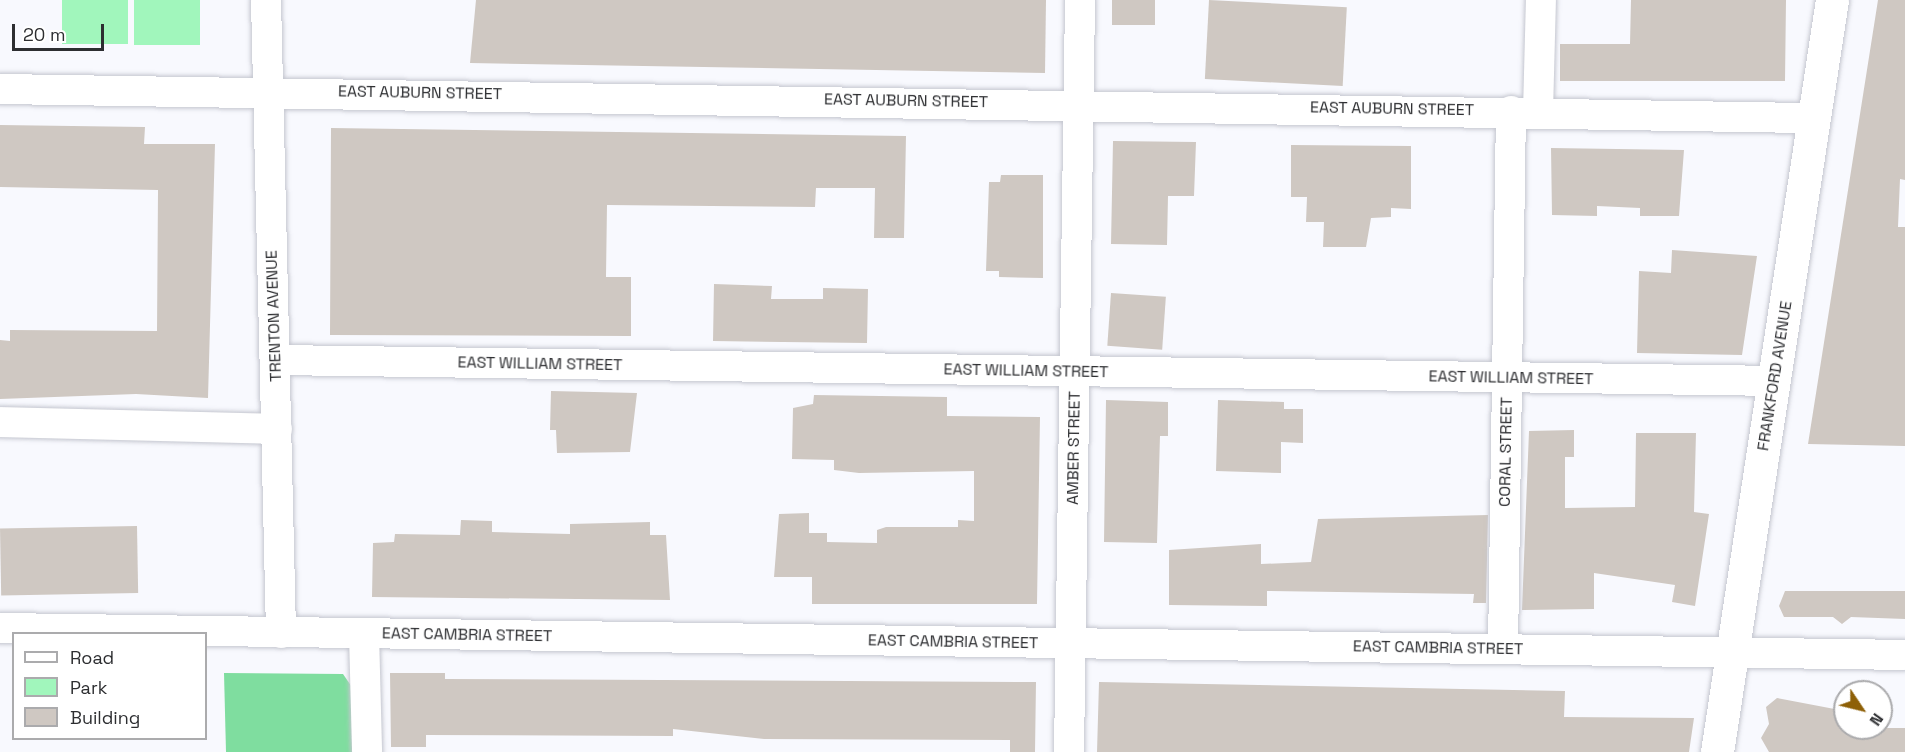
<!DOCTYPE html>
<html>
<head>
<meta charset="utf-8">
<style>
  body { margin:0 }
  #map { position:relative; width:1905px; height:752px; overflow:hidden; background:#f8f9fe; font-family:"Space Grotesk",sans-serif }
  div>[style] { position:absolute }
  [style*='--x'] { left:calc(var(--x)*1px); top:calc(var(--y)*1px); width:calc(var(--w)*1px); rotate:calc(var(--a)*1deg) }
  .green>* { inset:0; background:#a1f6bc; transform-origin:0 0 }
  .forest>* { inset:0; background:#7fdd9f }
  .building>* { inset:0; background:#cfc8c2; transform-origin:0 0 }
  .roads { filter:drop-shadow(0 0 2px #c4c6cf) drop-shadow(0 0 2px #c4c6cf) }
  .minor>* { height:30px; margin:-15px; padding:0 15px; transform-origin:15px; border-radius:15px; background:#fff }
  .major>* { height:33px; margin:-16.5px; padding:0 16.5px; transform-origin:16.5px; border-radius:16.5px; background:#fff }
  span { translate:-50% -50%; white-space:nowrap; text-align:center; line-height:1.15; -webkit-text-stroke:6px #fff; paint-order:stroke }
  .street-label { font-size:16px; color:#2d2e31 }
  .legend { position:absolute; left:12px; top:632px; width:195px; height:108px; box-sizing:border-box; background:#fff; border:2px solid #ababad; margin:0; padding:8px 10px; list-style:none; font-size:18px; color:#2d2e31 }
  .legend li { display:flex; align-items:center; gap:12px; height:30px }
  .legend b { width:30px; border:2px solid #ababad }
  .north { position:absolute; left:1833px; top:680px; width:60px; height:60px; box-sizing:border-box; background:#fff; border:2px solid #ababad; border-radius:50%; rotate:125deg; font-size:16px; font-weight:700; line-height:24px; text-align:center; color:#2d2e31 }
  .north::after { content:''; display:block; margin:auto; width:21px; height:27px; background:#8e6007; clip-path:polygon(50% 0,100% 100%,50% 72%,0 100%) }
  .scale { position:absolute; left:12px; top:24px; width:92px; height:27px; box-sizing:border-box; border:3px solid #2d2e31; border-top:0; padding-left:8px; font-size:18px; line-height:21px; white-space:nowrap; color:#2d2e31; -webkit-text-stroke:4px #fff; paint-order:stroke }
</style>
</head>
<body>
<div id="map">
  <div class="green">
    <div style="left:62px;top:0;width:66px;height:44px"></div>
    <div style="left:134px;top:0;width:66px;height:45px"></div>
  </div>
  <div class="forest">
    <div style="clip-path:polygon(224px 673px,343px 674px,356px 693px,357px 752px,226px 752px)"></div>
  </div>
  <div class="building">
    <div style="clip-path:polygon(476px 0,1046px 0,1045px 73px,470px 63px)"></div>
    <div style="left:1112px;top:0;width:43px;height:25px"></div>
    <div style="left:1209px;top:0;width:138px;height:79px;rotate:3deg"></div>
    <div style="clip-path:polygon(1631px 0,1786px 0,1785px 81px,1560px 81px,1560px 44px,1630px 44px)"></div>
    <div style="clip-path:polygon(1878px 0,1905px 0,1905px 180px,1900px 179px,1898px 227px,1905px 227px,1905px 446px,1808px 444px)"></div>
    <div style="clip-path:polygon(0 125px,145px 127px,144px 144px,215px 144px,208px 398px,136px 394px,0 399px,0 340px,10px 341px,10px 330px,157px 331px,158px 190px,0 187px)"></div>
    <div style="clip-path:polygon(331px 128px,906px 136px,904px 238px,874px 238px,875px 188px,816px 188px,815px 207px,607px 205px,606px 277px,631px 277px,631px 336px,330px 335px)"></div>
    <div style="clip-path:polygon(1113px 141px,1196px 142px,1194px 196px,1168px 196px,1167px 245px,1111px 244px)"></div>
    <div style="clip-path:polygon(1291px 145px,1411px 146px,1411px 209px,1391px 208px,1391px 217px,1371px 218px,1366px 247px,1323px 247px,1324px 222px,1306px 222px,1307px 197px,1291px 197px)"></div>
    <div style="clip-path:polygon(1551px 148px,1684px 150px,1679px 216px,1640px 216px,1640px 208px,1597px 206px,1597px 216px,1552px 215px)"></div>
    <div style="clip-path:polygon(1001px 175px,1043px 175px,1043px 278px,999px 277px,999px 271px,986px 271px,989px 182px,1000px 182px)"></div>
    <div style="clip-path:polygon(1672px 250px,1757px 256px,1742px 355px,1637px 353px,1639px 271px,1671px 273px)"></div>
    <div style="clip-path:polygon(714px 284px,772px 286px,771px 299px,823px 299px,823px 288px,868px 289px,867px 343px,713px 341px)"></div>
    <div style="left:1111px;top:293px;width:55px;height:53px;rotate:4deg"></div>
    <div style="clip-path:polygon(551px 391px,637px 393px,630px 452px,557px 453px,556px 430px,550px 430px)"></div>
    <div style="clip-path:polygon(814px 395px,947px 397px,947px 416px,1040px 417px,1037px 604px,812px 604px,812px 577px,774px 577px,779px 514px,809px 513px,809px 533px,827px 533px,827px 542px,877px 543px,877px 530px,886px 527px,958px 527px,958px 520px,974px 521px,974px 471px,859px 473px,834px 470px,834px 460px,792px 459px,793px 408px,813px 404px)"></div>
    <div style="clip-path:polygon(1106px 400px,1168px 402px,1168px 436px,1160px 436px,1157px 543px,1104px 542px)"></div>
    <div style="clip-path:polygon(1218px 400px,1284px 402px,1284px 409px,1303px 409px,1303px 443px,1281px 442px,1281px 473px,1216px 471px)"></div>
    <div style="clip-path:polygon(1574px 430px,1574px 457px,1565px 457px,1565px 508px,1635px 507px,1636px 433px,1696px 433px,1694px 512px,1709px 514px,1695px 606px,1672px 602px,1675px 585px,1594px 573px,1594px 609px,1522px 610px,1529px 431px)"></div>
    <div style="clip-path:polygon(1488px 515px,1486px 603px,1473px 603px,1474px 594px,1267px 591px,1267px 606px,1169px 605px,1169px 550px,1261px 544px,1261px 564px,1311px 562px,1318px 519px)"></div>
    <div style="clip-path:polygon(461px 520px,492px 521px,492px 532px,570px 534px,570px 524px,650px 522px,650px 535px,666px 535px,670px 600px,372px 597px,373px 543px,394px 542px,395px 534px,460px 535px)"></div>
    <div style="left:137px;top:526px;width:67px;height:137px;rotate:89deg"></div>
    <div style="clip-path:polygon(1785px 591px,1905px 591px,1905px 619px,1851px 617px,1842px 624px,1833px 617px,1784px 617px,1779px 606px)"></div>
    <div style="clip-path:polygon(390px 673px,445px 673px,445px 679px,1036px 682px,1035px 752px,1010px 752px,1010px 740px,764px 739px,673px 729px,673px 736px,426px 735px,426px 747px,391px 747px)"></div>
    <div style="clip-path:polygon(1099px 682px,1565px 691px,1564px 717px,1694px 718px,1689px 752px,1097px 752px)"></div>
    <div style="clip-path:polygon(1777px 698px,1845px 711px,1845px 728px,1905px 728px,1905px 752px,1769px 752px,1761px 738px,1769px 724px,1766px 707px)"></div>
  </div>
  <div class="roads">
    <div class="minor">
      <div style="--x:266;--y:0;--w:633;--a:88.64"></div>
      <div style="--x:0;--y:89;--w:1812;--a:0.92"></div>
      <div style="--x:1538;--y:112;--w:112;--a:-88.5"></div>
      <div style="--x:276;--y:360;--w:1499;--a:0.8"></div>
      <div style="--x:0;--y:422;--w:277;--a:1.4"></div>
      <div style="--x:0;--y:628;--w:1905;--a:0.81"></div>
      <div style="--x:364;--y:634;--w:118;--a:88.5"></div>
      <div style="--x:1503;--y:649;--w:538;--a:-89.15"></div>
      <div style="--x:1069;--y:752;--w:752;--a:-89.16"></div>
    </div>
    <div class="major">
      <div style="--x:1717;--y:752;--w:761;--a:-81.31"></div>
    </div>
  </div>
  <div class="street-label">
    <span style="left:420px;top:93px;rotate:1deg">EAST AUBURN STREET</span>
    <span style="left:906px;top:101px;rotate:1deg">EAST AUBURN STREET</span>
    <span style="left:1392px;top:109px;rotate:1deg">EAST AUBURN STREET</span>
    <span style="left:274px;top:316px;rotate:-92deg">TRENTON AVENUE</span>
    <span style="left:540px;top:364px;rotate:1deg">EAST WILLIAM STREET</span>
    <span style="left:1026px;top:371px;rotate:1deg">EAST WILLIAM STREET</span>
    <span style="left:1775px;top:376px;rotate:-81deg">FRANKFORD AVENUE</span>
    <span style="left:1511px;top:378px;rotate:1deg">EAST WILLIAM STREET</span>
    <span style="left:1074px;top:448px;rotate:-89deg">AMBER STREET</span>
    <span style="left:1506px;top:452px;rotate:-89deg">CORAL STREET</span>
    <span style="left:467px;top:635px;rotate:1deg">EAST CAMBRIA STREET</span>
    <span style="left:953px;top:642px;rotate:1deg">EAST CAMBRIA STREET</span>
    <span style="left:1438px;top:648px;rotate:1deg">EAST CAMBRIA STREET</span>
  </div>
  <ul class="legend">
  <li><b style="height:8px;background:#fff"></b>Road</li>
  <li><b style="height:16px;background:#a1f6bc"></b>Park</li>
  <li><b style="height:16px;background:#cfc8c2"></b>Building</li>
  </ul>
  <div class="north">N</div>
  <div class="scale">20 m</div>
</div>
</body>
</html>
